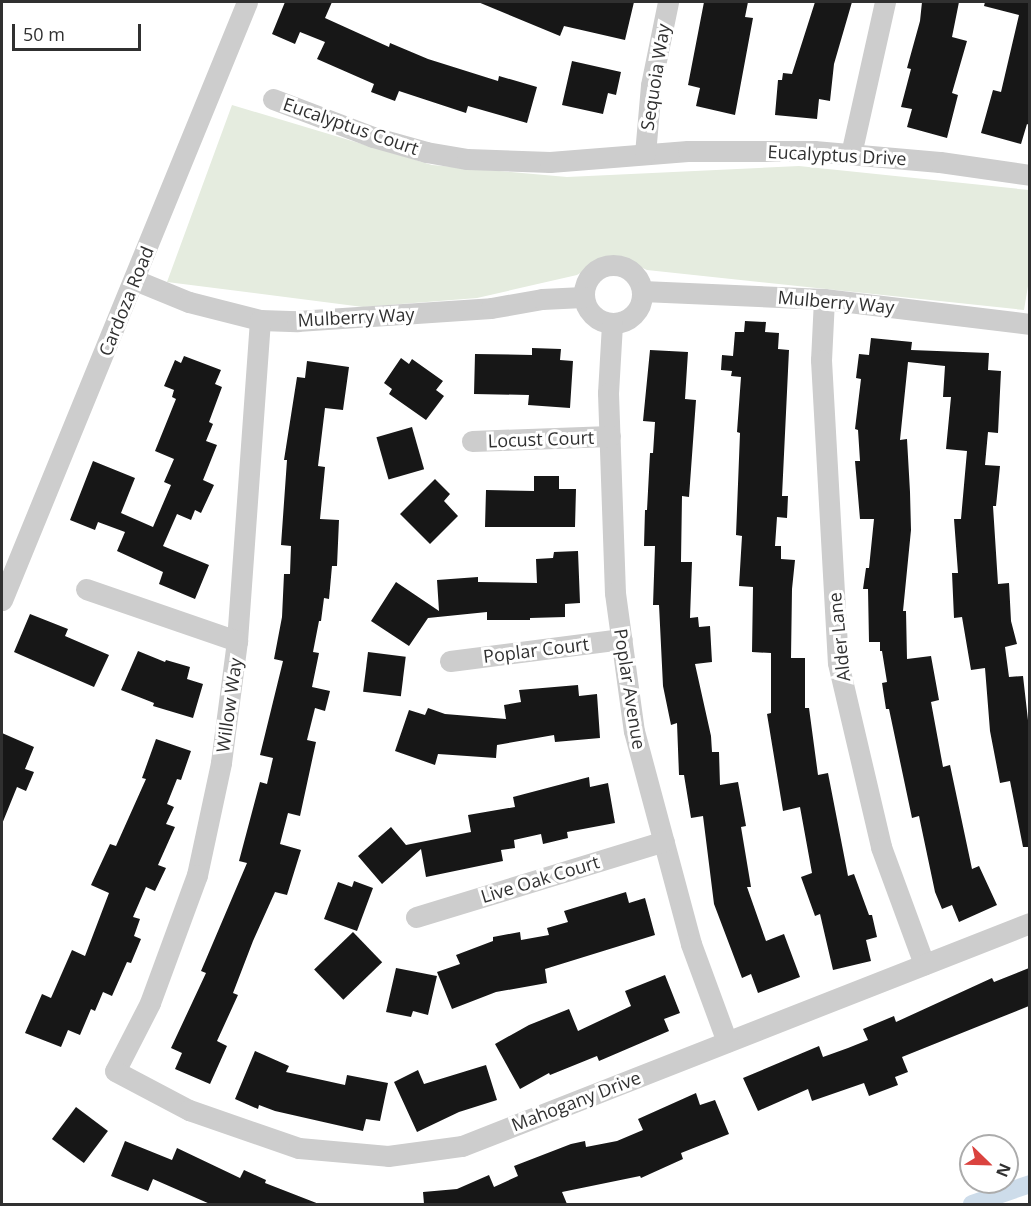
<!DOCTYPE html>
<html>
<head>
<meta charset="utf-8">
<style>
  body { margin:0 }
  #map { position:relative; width:1031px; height:1206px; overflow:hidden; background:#fff; font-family:"Open Sans",sans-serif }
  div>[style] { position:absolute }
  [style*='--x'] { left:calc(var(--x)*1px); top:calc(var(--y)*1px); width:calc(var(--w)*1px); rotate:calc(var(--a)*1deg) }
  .green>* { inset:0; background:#e5ecdf }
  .canal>* { height:18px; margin:-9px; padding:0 9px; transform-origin:9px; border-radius:9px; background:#cddcea }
  .building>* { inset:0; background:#171717; transform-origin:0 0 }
  .minor>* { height:21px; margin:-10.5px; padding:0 10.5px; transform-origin:10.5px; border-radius:10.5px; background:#cdcdcd }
  .minor>.ring { margin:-10.5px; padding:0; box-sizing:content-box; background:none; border:21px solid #cdcdcd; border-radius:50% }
  span { translate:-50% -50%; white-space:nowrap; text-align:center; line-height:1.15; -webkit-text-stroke:6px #fff; paint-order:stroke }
  .street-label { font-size:18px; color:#303030 }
  .frame { position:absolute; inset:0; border:3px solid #303030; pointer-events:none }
  .north { position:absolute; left:959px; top:1134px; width:60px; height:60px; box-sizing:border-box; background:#fff; border:2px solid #acacac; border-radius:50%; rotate:113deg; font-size:16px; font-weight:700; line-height:24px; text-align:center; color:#303030 }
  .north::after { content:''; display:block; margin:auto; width:21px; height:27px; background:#da433f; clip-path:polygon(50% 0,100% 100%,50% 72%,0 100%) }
  .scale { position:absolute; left:12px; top:24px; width:129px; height:27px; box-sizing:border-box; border:3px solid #303030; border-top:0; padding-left:8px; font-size:18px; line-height:21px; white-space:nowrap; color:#303030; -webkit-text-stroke:4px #fff; paint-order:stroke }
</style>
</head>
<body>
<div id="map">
  <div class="green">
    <div style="clip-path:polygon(232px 105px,432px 165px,567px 177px,799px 166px,1029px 190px,1029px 280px,1024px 310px,647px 270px,618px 257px,602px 259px,577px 275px,477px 298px,363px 307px,167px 282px)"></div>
  </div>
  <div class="canal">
    <div style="--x:972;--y:1204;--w:61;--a:-19"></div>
  </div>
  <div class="building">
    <div style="clip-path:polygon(285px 2px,332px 2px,325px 18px,389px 47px,390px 43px,428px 59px,498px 81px,499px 76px,537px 87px,527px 123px,468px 106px,466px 113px,399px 91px,395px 101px,371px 92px,374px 84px,317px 59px,325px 42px,300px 32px,295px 44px,272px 34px)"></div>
    <div style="clip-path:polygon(478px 2px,634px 2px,625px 40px,564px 26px,560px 36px)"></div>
    <div style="clip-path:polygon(704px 2px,748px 2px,745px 17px,753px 18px,735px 115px,696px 106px,700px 88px,688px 85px)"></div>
    <div style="clip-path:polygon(815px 2px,852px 2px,834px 64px,830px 101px,819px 99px,817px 119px,775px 115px,778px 80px,782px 80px,783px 73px,792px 74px)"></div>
    <div style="clip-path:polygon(922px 2px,959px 2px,952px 37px,967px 41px,952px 93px,958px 95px,947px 138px,907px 127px,912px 109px,901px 107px,911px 69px,907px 68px,920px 21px)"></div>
    <div style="clip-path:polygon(985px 2px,1029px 2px,1029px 125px,1027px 124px,1021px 144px,981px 133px,993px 90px,1001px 92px,1019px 15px,984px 6px)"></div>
    <div style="clip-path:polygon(572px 61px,621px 72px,616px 95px,608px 93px,603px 114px,562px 105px)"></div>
    <div style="clip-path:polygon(745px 321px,766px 322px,765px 332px,779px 333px,778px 349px,789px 350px,782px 496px,788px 496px,787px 518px,777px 517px,775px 546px,781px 546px,781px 559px,795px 560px,792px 589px,791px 658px,805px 658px,805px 708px,809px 708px,818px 775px,828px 773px,848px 876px,854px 874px,869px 915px,872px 915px,877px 937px,866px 940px,871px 961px,833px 970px,820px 914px,815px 916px,801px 877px,812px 873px,800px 807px,783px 811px,767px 714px,771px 713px,771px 653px,752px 652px,753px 587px,739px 586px,742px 536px,736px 535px,740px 433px,737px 432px,741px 377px,731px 376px,732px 371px,721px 370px,722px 355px,733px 356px,735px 332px,744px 332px)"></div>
    <div style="clip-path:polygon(871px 338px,912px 342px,911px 350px,989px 353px,988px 370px,1001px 371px,998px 433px,988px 432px,985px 465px,1000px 466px,996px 506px,993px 506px,998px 584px,1009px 583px,1011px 621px,1017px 644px,1005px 647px,1009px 677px,1023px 676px,1029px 729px,1029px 847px,1023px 847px,1010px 781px,1000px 783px,990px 731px,985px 668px,971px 670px,962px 617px,954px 618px,952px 573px,958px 573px,954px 519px,961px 519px,967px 451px,946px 449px,951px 397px,943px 397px,945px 366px,908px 362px,900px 440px,907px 439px,910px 492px,911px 530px,903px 611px,906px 611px,907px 659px,931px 656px,939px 700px,931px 702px,943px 767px,950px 765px,972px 869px,979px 866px,997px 905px,959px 922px,952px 905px,942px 909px,935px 892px,919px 816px,912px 818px,889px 709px,886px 709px,882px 683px,887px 682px,882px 651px,880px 651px,880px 642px,869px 642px,868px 589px,863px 589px,866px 568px,869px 568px,874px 519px,860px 519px,855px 461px,860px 461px,858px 430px,855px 429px,861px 379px,856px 378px,859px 354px,869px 355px)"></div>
    <div style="clip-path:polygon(532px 348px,561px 349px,560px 360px,573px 361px,570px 408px,528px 405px,529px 395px,474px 394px,475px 354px,532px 355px)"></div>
    <div style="clip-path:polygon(650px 350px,688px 352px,685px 399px,696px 400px,689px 497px,682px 496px,681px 562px,692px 562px,690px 618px,698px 617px,699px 627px,710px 626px,712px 662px,695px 664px,711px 736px,712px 752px,719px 752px,720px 785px,738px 782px,746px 826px,741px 827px,751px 887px,747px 887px,766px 941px,784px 934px,800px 977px,758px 993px,751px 974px,742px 978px,714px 904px,703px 816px,691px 818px,684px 775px,679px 775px,677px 723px,671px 725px,663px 686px,659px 605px,653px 605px,655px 546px,644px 546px,645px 510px,647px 510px,650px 453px,653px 453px,655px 422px,643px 421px)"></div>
    <div style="clip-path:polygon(184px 356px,221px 370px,215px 384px,222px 387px,209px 422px,213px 424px,206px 441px,217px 445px,203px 480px,214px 485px,201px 513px,195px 510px,191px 520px,177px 514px,163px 546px,209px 565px,195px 599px,159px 584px,163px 572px,117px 551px,125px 532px,98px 522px,95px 530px,70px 520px,93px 461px,135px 478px,121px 513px,153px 527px,171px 485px,164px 482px,174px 459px,155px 451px,176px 399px,172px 397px,174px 390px,164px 386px,175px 360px,181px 363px)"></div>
    <div style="clip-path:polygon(401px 358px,409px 364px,412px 359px,443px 381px,436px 390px,444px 396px,426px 420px,389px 394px,392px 389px,384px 383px)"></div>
    <div style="clip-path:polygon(307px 361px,349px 367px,343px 410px,325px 408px,318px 466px,325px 467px,320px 519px,339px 520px,337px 566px,332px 566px,329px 599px,324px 598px,321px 621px,319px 621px,313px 652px,319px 653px,312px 687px,330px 691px,325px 711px,315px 708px,307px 740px,316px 742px,300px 816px,288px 813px,280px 844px,301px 850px,287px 895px,275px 892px,253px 941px,233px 993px,238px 995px,217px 1041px,227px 1046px,210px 1084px,175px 1069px,182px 1053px,171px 1048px,206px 973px,201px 971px,247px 863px,239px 861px,260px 782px,267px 784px,273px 758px,260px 755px,283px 661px,274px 659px,282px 617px,284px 574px,290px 574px,291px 546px,281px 545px,287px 460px,284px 460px,297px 377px,305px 378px)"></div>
    <div style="left:412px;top:427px;width:44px;height:37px;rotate:74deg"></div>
    <div style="clip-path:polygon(534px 476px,559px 476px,559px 489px,576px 489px,575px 527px,485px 527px,486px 490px,534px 491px)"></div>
    <div style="clip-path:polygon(435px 479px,450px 494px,444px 501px,458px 516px,430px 544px,400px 514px)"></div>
    <div style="clip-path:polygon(578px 551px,580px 603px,565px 604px,565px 617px,530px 618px,530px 620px,487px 620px,487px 612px,428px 618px,409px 646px,371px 621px,396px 582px,439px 611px,437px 580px,478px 577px,478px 582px,537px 583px,536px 559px,553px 558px,554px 552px)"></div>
    <div style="clip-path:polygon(30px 614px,68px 629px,65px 636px,109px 655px,94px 687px,14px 652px)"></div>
    <div style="clip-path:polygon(138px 651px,165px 662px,166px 660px,190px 667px,187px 679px,203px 684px,193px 718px,153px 706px,154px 703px,121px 690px)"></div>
    <div style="left:368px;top:652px;width:38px;height:40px;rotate:7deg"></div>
    <div style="clip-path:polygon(578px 685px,579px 696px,597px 694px,600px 738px,555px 742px,554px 735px,497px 745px,496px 758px,438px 754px,435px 765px,395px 751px,409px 710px,425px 715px,428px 708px,445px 714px,506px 719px,504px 705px,521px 702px,519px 690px)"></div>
    <div style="clip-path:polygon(2px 733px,34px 747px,25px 769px,34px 772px,26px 791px,17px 787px,2px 824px)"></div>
    <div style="clip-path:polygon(156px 739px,191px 751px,181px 780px,177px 779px,167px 804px,174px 807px,166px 824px,175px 827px,158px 865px,166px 868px,155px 891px,146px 887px,133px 917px,140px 919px,134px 936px,141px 939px,131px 963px,127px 962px,112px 996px,103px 992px,95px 1011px,91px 1009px,80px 1035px,68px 1030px,61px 1047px,25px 1033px,42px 994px,51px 998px,72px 950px,85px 956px,109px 893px,91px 885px,110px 844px,116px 846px,146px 779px,142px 778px)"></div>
    <div style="clip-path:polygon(589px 777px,590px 787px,608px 783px,615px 823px,567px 832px,568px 838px,543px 844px,541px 834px,514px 840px,515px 848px,501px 850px,503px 861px,426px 877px,421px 849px,382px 884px,358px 856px,391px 827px,406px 845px,471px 832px,468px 815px,515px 807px,513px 797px)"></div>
    <div style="clip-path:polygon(354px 881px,373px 888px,357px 931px,324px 919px,338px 882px,352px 887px)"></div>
    <div style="clip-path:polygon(626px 892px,629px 903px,645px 898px,655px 935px,545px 969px,547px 983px,496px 992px,452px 1009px,437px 972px,460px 964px,456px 955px,493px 941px,493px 937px,520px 932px,521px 940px,549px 935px,547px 928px,568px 922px,564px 911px)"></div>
    <div style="left:353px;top:932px;width:42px;height:54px;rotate:46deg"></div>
    <div style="clip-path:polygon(396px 968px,437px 976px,428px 1015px,413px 1011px,411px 1017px,386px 1012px)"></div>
    <div style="clip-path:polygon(1029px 968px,1029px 1006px,902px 1057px,908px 1072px,895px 1077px,898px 1085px,869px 1096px,864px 1083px,812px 1101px,808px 1089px,758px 1111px,743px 1078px,819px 1046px,823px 1057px,848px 1048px,868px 1040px,863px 1029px,894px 1016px,896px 1022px,992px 978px,994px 982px)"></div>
    <div style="clip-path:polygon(665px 975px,680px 1013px,664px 1019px,669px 1031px,599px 1061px,597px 1056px,550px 1075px,549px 1073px,520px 1089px,495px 1044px,529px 1025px,569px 1009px,578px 1031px,631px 1006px,625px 991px)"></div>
    <div style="clip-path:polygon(255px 1051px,289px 1066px,286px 1072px,345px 1085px,347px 1075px,388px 1083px,380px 1121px,366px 1119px,363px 1131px,275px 1111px,259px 1105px,258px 1109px,235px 1099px)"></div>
    <div style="clip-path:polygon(486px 1065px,497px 1100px,459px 1112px,417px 1132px,394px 1082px,418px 1070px,424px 1084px)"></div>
    <div style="clip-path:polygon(696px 1093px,700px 1105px,715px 1100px,729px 1134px,681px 1153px,683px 1159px,641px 1178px,640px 1176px,562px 1192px,567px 1204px,424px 1204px,423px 1192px,457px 1189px,489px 1175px,494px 1187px,518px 1176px,514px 1166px,571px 1144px,585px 1141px,586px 1147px,617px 1141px,643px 1130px,638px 1119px)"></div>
    <div style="left:76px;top:1107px;width:40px;height:40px;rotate:37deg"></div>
    <div style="clip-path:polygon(125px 1141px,172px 1160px,177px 1148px,240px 1178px,244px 1170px,266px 1180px,265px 1183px,319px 1204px,210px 1204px,153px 1179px,148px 1191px,111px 1176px)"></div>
  </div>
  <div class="minor">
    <div style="--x:273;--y:99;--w:107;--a:20.8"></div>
    <div style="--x:373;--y:137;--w:55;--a:15.8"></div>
    <div style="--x:426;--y:152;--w:42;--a:9.7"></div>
    <div style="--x:467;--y:159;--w:83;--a:2.1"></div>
    <div style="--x:550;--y:162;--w:138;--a:-4.6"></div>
    <div style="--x:688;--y:151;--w:126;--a:0"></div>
    <div style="--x:814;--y:151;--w:126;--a:5"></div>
    <div style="--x:940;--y:162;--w:91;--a:8.2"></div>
    <div style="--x:645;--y:154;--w:69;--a:-85"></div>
    <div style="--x:651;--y:85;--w:85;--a:-78.4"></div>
    <div style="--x:851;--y:154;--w:156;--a:-77.4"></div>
    <div class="ring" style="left:584px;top:265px;width:37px;height:37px"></div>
    <div style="--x:135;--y:280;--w:58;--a:22.2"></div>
    <div style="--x:189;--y:302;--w:73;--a:14.2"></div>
    <div style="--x:260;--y:320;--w:37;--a:2"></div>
    <div style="--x:297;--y:321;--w:194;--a:-3.8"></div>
    <div style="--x:491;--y:308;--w:52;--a:-10"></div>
    <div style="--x:542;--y:299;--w:41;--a:-2.8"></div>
    <div style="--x:642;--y:291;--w:182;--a:2.5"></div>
    <div style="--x:824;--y:299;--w:208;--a:6.9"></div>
    <div style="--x:824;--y:299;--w:61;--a:92.8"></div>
    <div style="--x:821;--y:360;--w:303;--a:86.8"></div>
    <div style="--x:838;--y:663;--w:189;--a:76.8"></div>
    <div style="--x:881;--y:847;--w:125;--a:69.8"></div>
    <div style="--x:260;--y:320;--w:322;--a:94.1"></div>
    <div style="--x:237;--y:641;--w:123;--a:97.5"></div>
    <div style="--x:221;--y:763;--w:115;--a:102.1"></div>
    <div style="--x:197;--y:875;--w:136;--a:110.2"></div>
    <div style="--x:150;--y:1003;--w:76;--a:117.2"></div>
    <div style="--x:115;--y:1071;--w:84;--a:27.8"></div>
    <div style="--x:189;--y:1110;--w:116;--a:19.1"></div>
    <div style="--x:299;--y:1148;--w:89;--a:5.1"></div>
    <div style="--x:388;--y:1156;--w:75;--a:-7.7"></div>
    <div style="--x:462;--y:1146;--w:610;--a:-21.44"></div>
    <div style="--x:612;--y:324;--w:69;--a:93.3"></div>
    <div style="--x:608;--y:393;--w:200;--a:88"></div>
    <div style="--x:615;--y:593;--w:139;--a:82.2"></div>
    <div style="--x:634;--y:731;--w:220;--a:75"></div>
    <div style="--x:691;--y:944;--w:104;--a:69.8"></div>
    <div style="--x:472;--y:441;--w:138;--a:-2.1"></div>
    <div style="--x:86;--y:589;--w:160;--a:19"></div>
    <div style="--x:2;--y:600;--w:646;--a:-67.72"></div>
    <div style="--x:450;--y:661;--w:173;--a:-7.3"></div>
    <div style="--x:416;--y:917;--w:259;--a:-17"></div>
  </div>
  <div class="street-label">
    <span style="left:655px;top:77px;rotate:-81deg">Sequoia Way</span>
    <span style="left:351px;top:126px;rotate:19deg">Eucalyptus Court</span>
    <span style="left:837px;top:155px;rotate:3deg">Eucalyptus Drive</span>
    <span style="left:126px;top:301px;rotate:-68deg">Cardoza Road</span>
    <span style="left:836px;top:302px;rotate:5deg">Mulberry Way</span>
    <span style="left:356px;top:317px;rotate:-3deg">Mulberry Way</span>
    <span style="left:541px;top:439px;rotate:-2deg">Locust Court</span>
    <span style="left:839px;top:637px;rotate:-96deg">Alder Lane</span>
    <span style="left:536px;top:650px;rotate:-7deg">Poplar Court</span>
    <span style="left:630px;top:689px;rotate:81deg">Poplar Avenue</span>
    <span style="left:229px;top:705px;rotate:-82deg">Willow Way</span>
    <span style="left:540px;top:879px;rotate:-17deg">Live Oak Court</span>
    <span style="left:576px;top:1101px;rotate:-21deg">Mahogany Drive</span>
  </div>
  <div class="frame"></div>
  <div class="north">N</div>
  <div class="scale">50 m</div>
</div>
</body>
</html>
